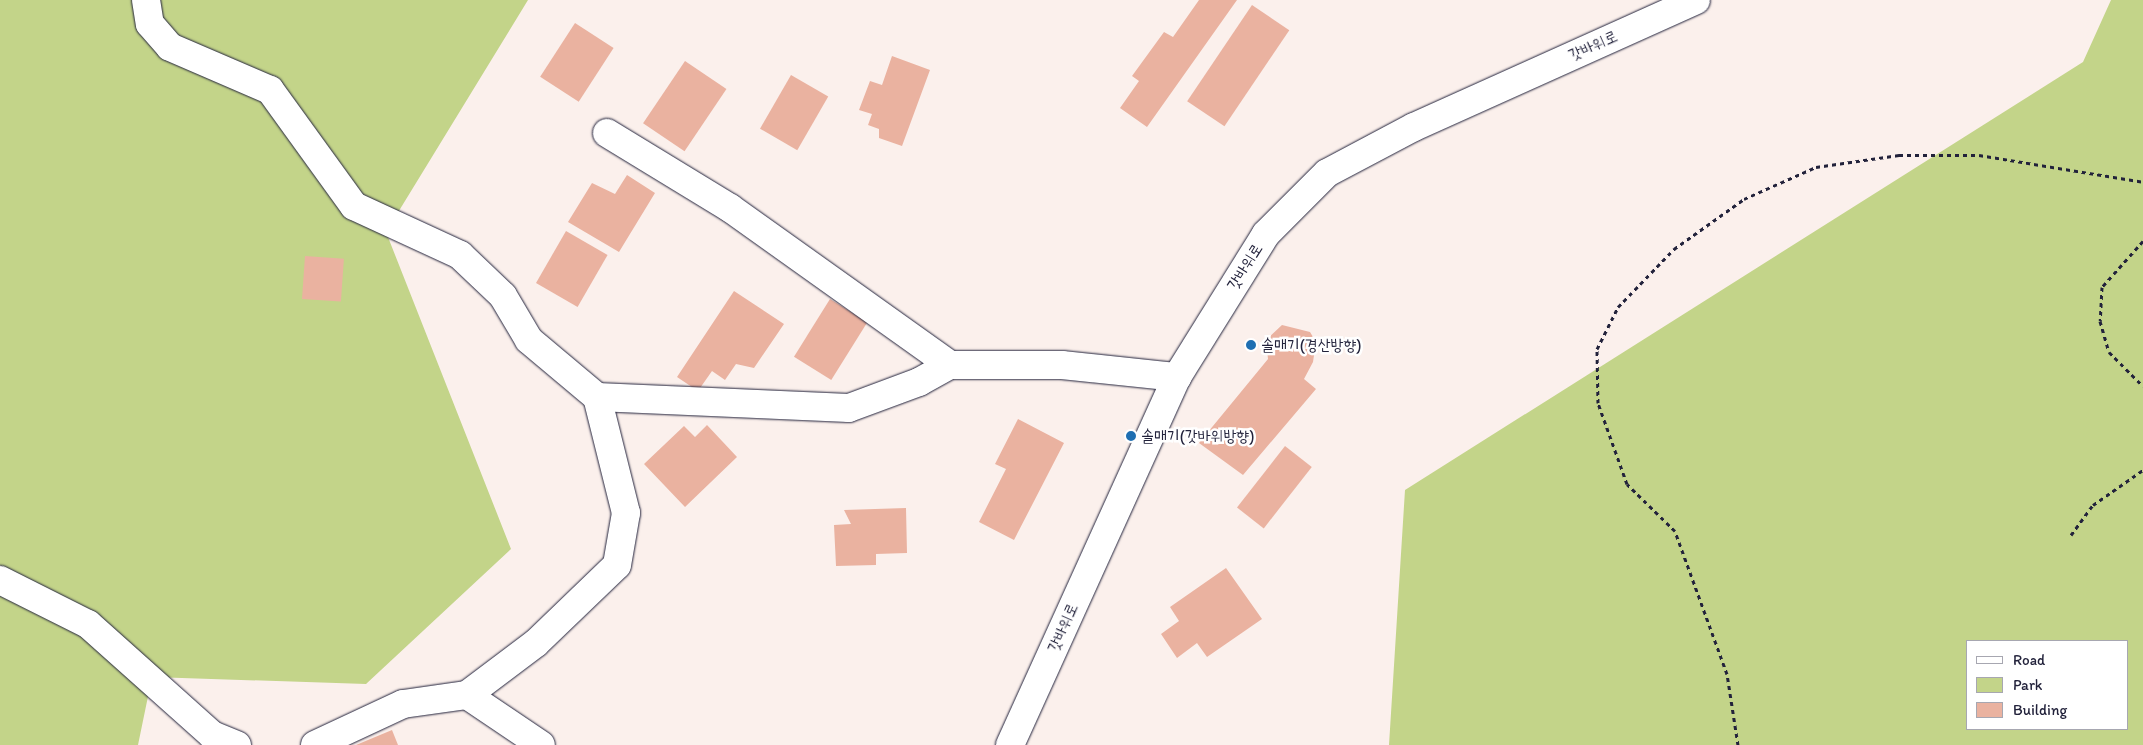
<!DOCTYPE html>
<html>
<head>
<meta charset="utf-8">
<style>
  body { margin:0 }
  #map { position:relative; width:2143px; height:745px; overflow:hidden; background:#fbf0ec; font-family:Itim,"Poor Story",sans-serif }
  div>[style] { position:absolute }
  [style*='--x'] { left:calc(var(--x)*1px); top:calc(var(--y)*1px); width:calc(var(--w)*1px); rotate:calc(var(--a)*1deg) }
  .green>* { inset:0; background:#c3d489 }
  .building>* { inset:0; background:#eab2a0; transform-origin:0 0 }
  .path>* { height:3px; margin-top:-1.5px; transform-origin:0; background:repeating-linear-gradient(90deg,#22223b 0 4px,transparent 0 8px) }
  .roads { filter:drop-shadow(0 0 1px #22223b) drop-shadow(0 0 1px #22223b) }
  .street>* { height:28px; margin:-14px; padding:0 14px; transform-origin:14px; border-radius:14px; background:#fff }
  .secondary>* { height:28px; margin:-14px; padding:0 14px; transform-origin:14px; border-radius:14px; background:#fff }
  .dots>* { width:14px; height:14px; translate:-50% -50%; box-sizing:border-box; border:2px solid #fff; border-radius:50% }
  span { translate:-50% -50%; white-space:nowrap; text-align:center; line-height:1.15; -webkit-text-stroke:5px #fff; paint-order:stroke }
  .street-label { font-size:16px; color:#22223b }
  .poi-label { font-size:16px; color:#22223b }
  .left { translate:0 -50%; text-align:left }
  .legend { position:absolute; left:1966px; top:640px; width:162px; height:90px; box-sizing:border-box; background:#fff; border:1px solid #a7a7b1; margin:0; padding:6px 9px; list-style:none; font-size:15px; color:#22223b }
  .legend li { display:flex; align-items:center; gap:10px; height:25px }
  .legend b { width:25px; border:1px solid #a7a7b1 }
</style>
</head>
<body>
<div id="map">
  <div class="green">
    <div style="clip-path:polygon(0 0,528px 0,386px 232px,511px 549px,366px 684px,152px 677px,138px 745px,0 745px)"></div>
    <div style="clip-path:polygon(evenodd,2111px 0,2143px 0,2143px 745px,1389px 745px,1405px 490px,2083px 62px,2111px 0,2127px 641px,2127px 729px,1967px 729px,1967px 641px,2127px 641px)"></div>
  </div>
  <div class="building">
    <div style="clip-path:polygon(1199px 0,1237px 0,1147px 127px,1120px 108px,1139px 81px,1132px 76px,1164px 32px,1173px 37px)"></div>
    <div style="left:1252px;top:5px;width:45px;height:116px;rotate:34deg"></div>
    <div style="left:575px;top:23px;width:46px;height:64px;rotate:33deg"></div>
    <div style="clip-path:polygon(892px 56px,930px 70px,902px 146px,879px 138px,879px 129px,868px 125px,872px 114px,859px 110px,870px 81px,882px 85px)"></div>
    <div style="left:685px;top:61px;width:50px;height:75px;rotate:34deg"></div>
    <div style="left:791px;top:75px;width:43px;height:62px;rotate:30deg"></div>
    <div style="clip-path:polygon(627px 175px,655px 193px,619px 252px,568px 222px,592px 183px,615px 194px)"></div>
    <div style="left:566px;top:231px;width:48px;height:60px;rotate:30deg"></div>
    <div style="left:305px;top:256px;width:39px;height:43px;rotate:4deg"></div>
    <div style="clip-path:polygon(734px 291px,784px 324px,754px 368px,736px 364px,725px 380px,712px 371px,698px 391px,677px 377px)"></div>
    <div style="left:830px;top:299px;width:44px;height:68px;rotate:32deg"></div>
    <div style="clip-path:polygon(1282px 325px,1310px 332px,1316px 342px,1313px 362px,1304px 379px,1316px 389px,1243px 475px,1199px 443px,1268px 359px,1266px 340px)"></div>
    <div style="clip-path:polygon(1018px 419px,1064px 443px,1014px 540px,979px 522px,1006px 469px,995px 464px)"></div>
    <div style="clip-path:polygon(707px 425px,737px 457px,685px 507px,644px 464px,684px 426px,695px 437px)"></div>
    <div style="left:1285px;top:446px;width:34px;height:78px;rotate:38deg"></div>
    <div style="clip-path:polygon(906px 508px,907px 553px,876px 554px,876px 565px,836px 566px,834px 525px,851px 524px,844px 510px)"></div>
    <div style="clip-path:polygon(1226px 568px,1262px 619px,1207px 657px,1197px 643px,1177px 658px,1161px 634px,1179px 621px,1170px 607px)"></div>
    <div style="clip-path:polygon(392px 730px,398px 745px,356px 745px)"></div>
  </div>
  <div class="path">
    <div style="--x:2143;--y:241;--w:62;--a:131.7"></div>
    <div style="--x:2102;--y:287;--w:34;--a:93"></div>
    <div style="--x:2100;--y:321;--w:32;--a:74"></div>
    <div style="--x:2109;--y:352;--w:48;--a:45"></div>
    <div style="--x:2071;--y:535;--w:37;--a:-54"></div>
    <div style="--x:2093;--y:505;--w:61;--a:-35"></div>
    <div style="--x:1738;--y:745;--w:72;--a:-98.8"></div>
    <div style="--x:1727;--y:674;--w:152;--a:-110"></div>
    <div style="--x:1675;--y:531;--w:67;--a:-135.6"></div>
    <div style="--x:1627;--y:484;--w:86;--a:-109.7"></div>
    <div style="--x:1598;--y:403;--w:54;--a:-91.1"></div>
    <div style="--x:1597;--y:349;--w:47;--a:-63.4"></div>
    <div style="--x:1618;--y:307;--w:81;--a:-46"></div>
    <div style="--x:1674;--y:249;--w:86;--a:-35.5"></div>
    <div style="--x:1744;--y:199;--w:79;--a:-24"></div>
    <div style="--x:1816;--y:167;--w:84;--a:-8.2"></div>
    <div style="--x:1899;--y:155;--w:80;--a:0"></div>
    <div style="--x:1979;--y:155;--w:166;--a:9.3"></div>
  </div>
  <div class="roads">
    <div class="street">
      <div style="--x:146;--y:0;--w:24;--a:81"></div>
      <div style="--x:150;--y:24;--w:30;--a:49"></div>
      <div style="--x:170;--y:47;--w:109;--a:23.3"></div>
      <div style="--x:270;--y:90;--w:143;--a:54.1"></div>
      <div style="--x:354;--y:206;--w:117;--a:24.8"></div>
      <div style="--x:460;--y:255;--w:59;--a:43.6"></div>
      <div style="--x:503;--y:296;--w:51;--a:59.4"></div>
      <div style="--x:529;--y:340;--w:89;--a:40"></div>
      <div style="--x:597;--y:397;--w:252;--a:2.5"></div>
      <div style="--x:849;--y:408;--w:75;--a:-20.4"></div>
      <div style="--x:919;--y:382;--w:35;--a:-29"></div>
      <div style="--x:950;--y:365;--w:112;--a:0"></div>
      <div style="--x:1062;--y:365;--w:116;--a:6"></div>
      <div style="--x:607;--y:133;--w:144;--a:31.4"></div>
      <div style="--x:730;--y:208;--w:270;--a:35.5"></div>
      <div style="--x:0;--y:580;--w:98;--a:26.6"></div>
      <div style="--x:88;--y:624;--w:166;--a:41.8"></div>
      <div style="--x:212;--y:735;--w:27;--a:22"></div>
      <div style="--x:467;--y:695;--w:89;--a:34"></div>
      <div style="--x:315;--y:745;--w:97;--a:-25"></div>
      <div style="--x:403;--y:704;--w:65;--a:-8"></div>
      <div style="--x:467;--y:695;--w:86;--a:-37"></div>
      <div style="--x:536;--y:643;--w:112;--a:-43.9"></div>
      <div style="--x:617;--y:565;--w:53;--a:-80.2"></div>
      <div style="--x:626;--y:513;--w:120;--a:-104"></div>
    </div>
    <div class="secondary">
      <div style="--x:1010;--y:745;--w:404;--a:-65.6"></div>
      <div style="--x:1177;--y:377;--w:168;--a:-58.1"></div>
      <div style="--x:1266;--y:234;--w:86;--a:-45"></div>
      <div style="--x:1327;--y:173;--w:98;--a:-27.9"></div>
      <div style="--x:1414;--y:127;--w:309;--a:-24.2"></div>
    </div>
  </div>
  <div class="dots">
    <div style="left:1251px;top:345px;background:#1f6fb2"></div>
    <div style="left:1131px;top:436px;background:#1f6fb2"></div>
  </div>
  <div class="street-label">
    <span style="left:1593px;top:46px;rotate:-24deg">갓바위로</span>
    <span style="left:1245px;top:267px;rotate:-58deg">갓바위로</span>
    <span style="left:1063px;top:628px;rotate:-66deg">갓바위로</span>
  </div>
  <div class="poi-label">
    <span class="left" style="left:1261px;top:345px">솔매기(경산방향)</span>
    <span class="left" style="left:1141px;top:436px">솔매기(갓바위방향)</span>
  </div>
  <ul class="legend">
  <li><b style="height:6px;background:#fff"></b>Road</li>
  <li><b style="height:14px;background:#c3d489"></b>Park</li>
  <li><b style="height:14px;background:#eab2a0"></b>Building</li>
  </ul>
</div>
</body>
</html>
